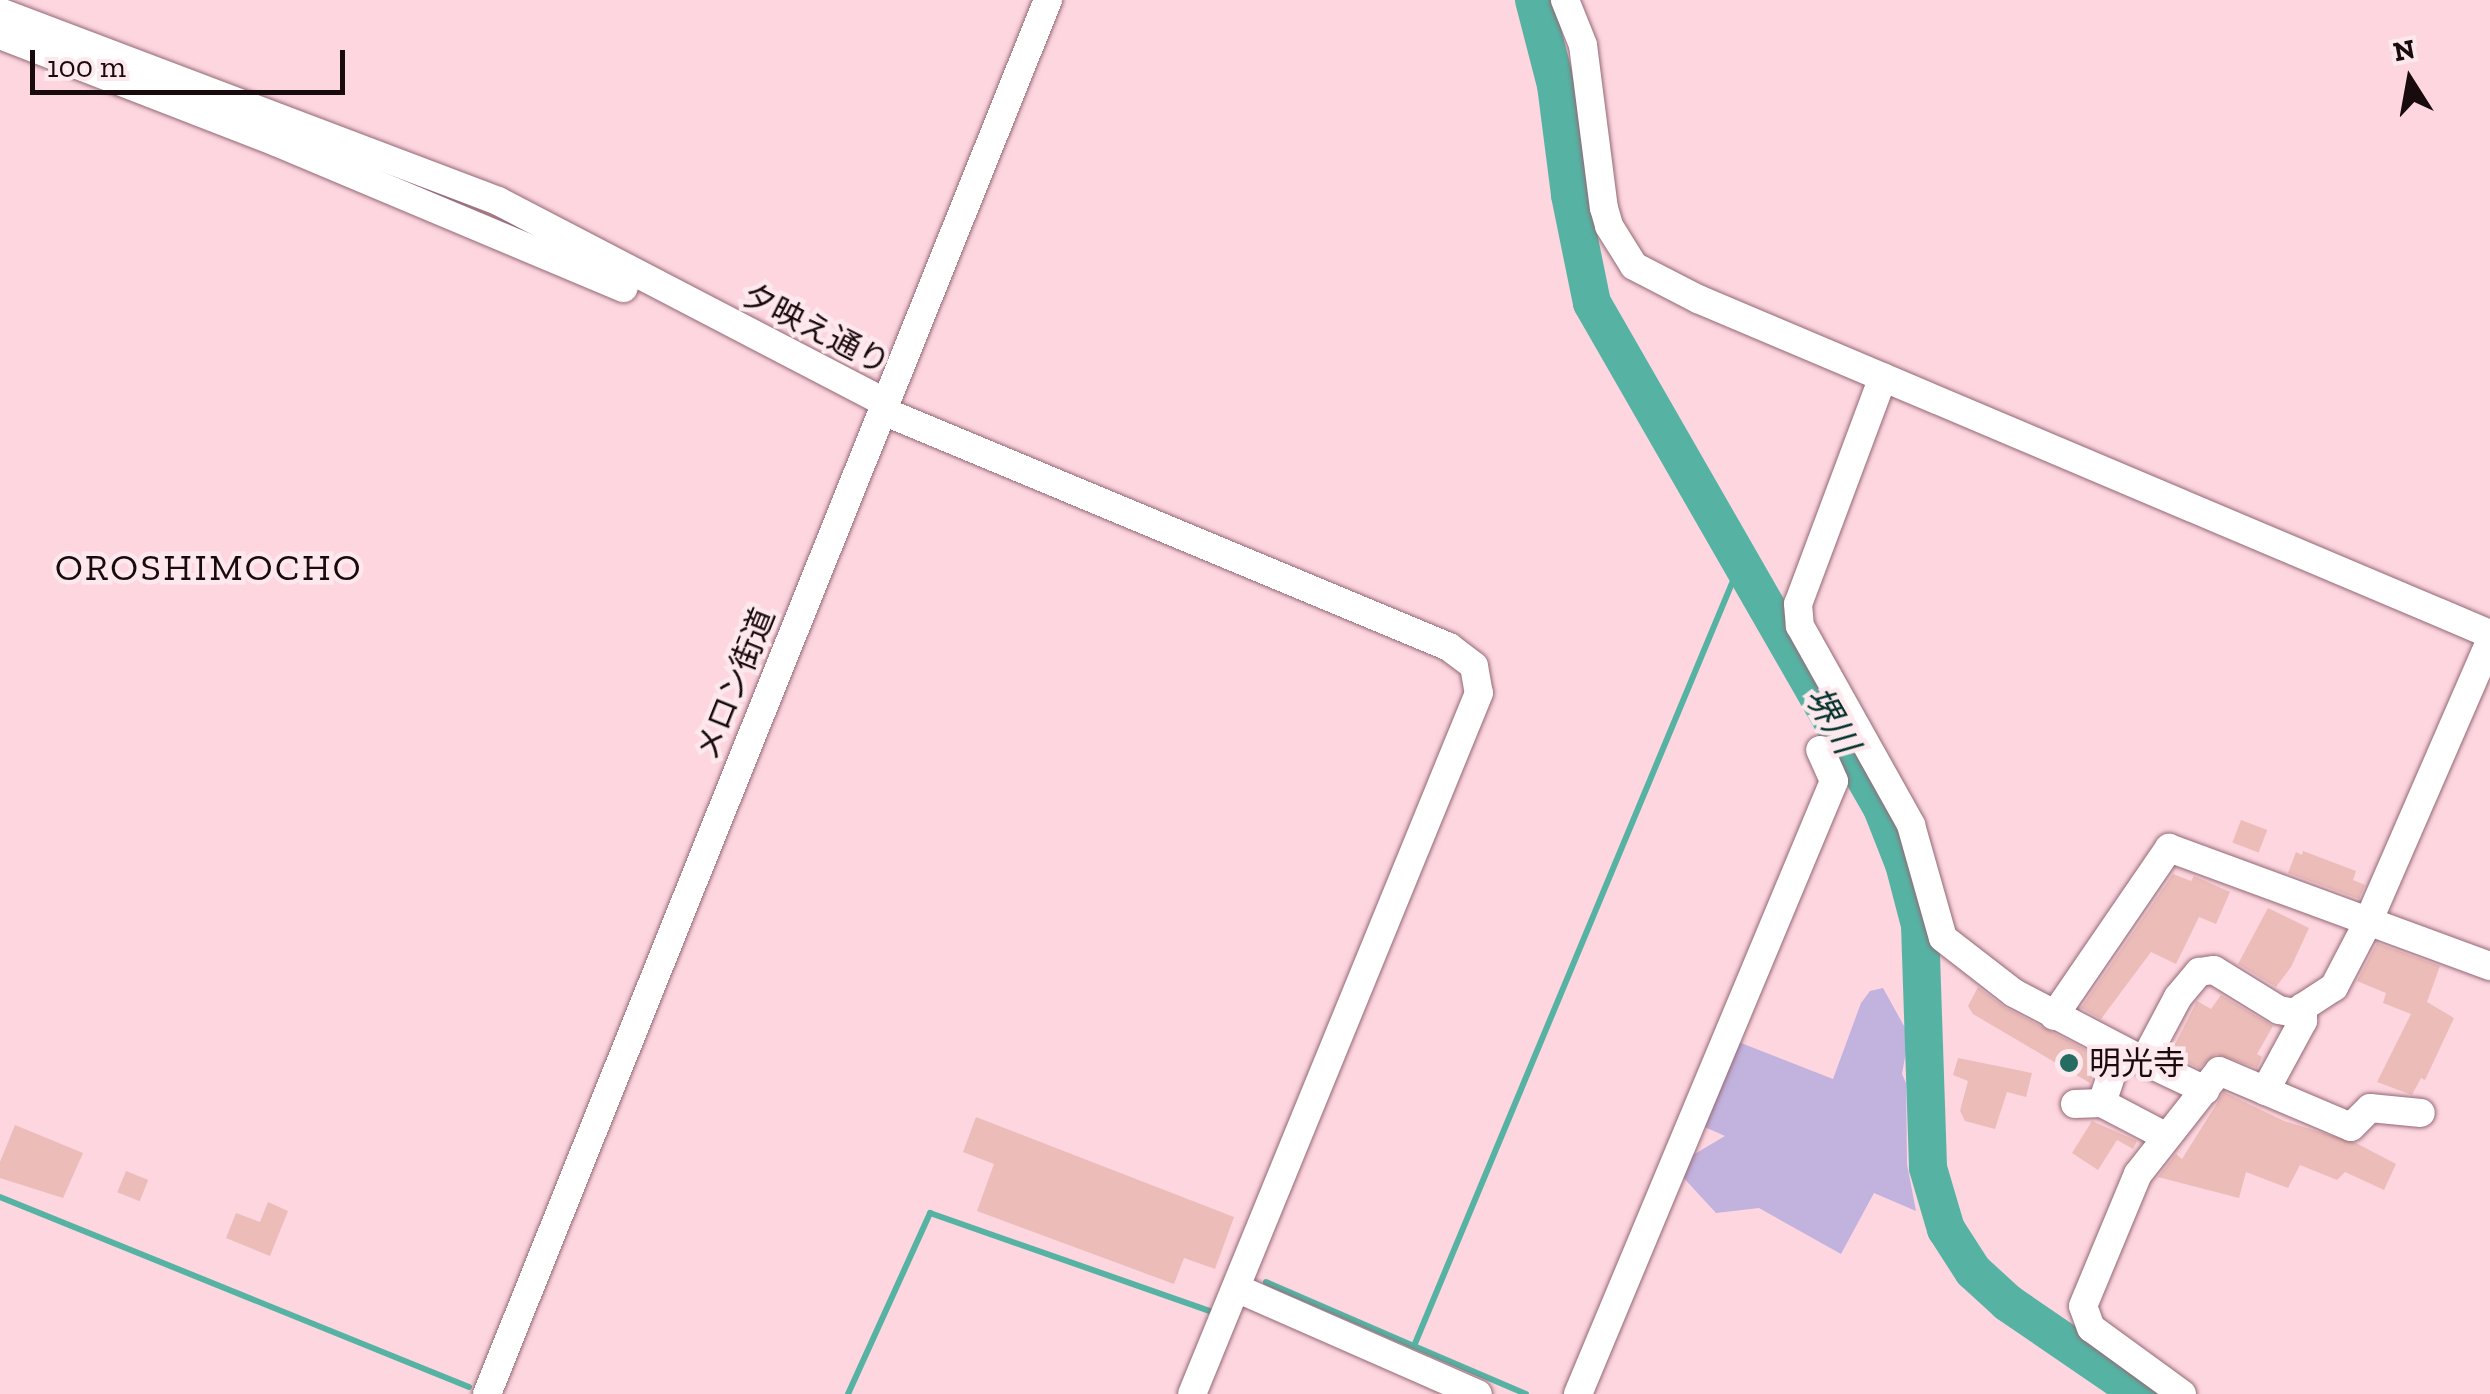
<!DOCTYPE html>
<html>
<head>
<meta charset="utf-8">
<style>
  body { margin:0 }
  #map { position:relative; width:2490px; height:1394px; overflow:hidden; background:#fdd6df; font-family:"Zilla Slab","Noto Sans JP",serif }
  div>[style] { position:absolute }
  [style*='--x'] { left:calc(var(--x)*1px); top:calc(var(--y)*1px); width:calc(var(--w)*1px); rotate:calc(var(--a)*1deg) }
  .green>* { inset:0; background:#c2b2de }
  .stream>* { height:6px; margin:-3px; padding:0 3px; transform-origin:3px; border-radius:3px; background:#56b3a4 }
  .river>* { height:38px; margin:-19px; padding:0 19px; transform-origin:19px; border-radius:19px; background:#56b3a4 }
  .building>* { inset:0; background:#ecbcb9; transform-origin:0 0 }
  .roads { filter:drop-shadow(0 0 2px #936874) drop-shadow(0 0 2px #936874) }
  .minor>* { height:28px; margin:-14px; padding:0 14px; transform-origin:14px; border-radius:14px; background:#fff }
  .dots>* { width:28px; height:28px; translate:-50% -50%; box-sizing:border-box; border:5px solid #fde9ed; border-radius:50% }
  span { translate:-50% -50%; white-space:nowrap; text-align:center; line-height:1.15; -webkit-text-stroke:9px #fde9ed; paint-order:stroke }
  .street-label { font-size:32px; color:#190a0e }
  .poi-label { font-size:32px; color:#190a0e }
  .left { translate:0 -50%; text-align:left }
  .water-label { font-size:35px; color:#04322c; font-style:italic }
  .quarter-label { font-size:38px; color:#190a0e; letter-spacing:2.5px }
  .north { position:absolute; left:2360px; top:30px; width:100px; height:100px; -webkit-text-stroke:8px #fde9ed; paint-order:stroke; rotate:349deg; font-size:28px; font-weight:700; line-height:40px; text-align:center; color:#190a0e }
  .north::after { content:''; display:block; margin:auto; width:35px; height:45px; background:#190a0e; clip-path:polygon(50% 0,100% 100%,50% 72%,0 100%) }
  .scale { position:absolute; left:30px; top:50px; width:315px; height:45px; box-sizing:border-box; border:5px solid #190a0e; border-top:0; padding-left:12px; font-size:30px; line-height:35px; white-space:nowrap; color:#190a0e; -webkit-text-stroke:8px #fde9ed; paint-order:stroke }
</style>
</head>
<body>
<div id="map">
  <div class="green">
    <div style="clip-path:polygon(1883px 988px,1909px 1035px,1902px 1074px,1906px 1083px,1907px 1164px,1916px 1211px,1874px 1193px,1841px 1254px,1759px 1208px,1716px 1213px,1681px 1175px,1688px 1158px,1725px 1136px,1700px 1125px,1736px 1041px,1833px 1079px,1861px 1003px,1870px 991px)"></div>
  </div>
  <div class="stream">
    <div style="--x:0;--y:1197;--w:506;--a:22.05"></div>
    <div style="--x:1266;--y:1282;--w:161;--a:23.4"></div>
    <div style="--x:848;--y:1394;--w:199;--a:-65.6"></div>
    <div style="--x:930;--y:1213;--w:299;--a:19.3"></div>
    <div style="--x:1212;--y:1312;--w:6;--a:-31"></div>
    <div style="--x:1526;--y:1394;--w:122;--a:-156.8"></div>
    <div style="--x:1414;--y:1346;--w:847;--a:-67.37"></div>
  </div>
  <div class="river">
    <div style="--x:1534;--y:0;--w:88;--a:75.5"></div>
    <div style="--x:1556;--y:85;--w:111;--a:82.7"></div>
    <div style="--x:1570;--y:195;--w:110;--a:78.5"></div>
    <div style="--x:1592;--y:303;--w:582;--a:60.13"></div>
    <div style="--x:1882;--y:808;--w:60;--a:68.6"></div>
    <div style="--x:1904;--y:864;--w:63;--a:75.3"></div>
    <div style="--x:1920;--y:925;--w:243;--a:88.1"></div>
    <div style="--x:1928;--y:1168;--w:64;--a:73.6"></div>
    <div style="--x:1946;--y:1229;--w:50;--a:57.3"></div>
    <div style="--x:1973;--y:1271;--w:47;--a:42.4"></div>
    <div style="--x:2008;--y:1303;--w:161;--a:34.4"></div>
  </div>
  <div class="building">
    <div style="left:2241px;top:820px;width:28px;height:24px;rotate:21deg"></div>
    <div style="clip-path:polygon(2303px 851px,2356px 871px,2353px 880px,2365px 885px,2359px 899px,2288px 873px,2296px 852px,2302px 855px)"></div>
    <div style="clip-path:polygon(2173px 874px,2191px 881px,2194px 876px,2230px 892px,2216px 924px,2199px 917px,2176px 964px,2151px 952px,2101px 1019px,2081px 1008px)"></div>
    <div style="clip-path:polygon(2268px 908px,2309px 928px,2291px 967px,2276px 987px,2238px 964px)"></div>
    <div style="clip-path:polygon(2377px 943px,2440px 966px,2427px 1002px,2454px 1018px,2425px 1080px,2421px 1078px,2412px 1095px,2377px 1082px,2411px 1014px,2383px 1003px,2386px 993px,2357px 981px)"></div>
    <div style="clip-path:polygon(1978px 987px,2006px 1008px,2094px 1054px,2098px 1059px,2090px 1083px,1973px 1014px,1968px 1006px)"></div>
    <div style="clip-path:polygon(2221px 995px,2273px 1026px,2257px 1054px,2262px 1057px,2257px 1068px,2216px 1054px,2199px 1068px,2170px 1054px,2197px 1001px,2211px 1009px)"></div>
    <div style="clip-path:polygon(1958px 1058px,2032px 1073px,2026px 1097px,2007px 1092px,1995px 1129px,1965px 1121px,1960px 1111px,1968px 1081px,1953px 1075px)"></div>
    <div style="clip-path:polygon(2224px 1092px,2284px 1121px,2356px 1143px,2396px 1164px,2384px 1190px,2345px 1172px,2337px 1180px,2300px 1165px,2288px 1188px,2246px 1172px,2239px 1198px,2158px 1177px,2176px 1154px,2182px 1159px)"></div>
    <div style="clip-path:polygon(976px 1117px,1234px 1217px,1215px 1269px,1184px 1258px,1174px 1284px,977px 1211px,994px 1164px,963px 1152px)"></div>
    <div style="clip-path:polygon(2092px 1121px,2137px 1141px,2133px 1149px,2117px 1140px,2098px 1170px,2072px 1153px)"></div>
    <div style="clip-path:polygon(15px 1125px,83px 1153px,63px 1198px,0 1178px,0 1162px)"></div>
    <div style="left:126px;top:1171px;width:24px;height:23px;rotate:22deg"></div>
    <div style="clip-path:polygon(268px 1202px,288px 1211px,270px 1256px,226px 1238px,236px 1213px,260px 1222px)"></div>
  </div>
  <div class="roads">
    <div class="minor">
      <div style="--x:1565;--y:0;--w:48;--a:68.2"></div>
      <div style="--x:1583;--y:45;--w:164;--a:82.7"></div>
      <div style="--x:1604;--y:208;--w:19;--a:74"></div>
      <div style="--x:1609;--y:226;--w:47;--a:58"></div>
      <div style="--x:1634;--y:266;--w:72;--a:27.3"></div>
      <div style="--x:1698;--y:299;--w:860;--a:22.93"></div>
      <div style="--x:0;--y:12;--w:533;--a:20.78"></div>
      <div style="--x:498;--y:201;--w:437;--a:27.5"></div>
      <div style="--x:0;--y:35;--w:296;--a:21.2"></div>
      <div style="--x:276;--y:142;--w:377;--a:22.8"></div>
      <div style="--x:1883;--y:377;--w:242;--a:110.5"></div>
      <div style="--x:1798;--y:604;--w:22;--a:85"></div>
      <div style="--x:1800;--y:626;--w:228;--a:60.8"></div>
      <div style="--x:1911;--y:825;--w:117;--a:74.2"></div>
      <div style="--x:1943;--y:938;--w:90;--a:37.8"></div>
      <div style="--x:2014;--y:993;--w:147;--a:27.6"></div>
      <div style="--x:2144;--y:1061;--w:72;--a:-62"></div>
      <div style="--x:2178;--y:997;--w:33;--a:-50"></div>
      <div style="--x:2199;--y:972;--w:15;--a:-8"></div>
      <div style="--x:2214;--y:970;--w:76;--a:31.6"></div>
      <div style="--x:2279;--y:1010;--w:15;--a:11"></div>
      <div style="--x:2294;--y:1013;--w:48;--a:-33"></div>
      <div style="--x:2334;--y:987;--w:73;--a:-62.4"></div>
      <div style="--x:2368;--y:922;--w:306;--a:-66.5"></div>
      <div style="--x:883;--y:411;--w:613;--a:22.63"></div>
      <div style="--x:1449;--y:647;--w:31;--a:37"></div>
      <div style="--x:1474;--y:666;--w:27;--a:80"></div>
      <div style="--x:1479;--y:693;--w:757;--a:112.26"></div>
      <div style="--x:2054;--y:1016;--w:204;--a:-55.6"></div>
      <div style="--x:2169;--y:848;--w:342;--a:20.2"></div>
      <div style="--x:2144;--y:1061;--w:68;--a:25.4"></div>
      <div style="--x:2265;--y:1091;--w:80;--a:-61.5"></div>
      <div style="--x:2303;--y:1021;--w:14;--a:-90"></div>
      <div style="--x:2102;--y:1103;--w:57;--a:-71.6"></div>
      <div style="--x:2075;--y:1104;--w:27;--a:-2"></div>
      <div style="--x:2102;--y:1103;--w:73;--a:27.6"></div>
      <div style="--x:1236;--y:1288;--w:264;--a:23.7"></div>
      <div style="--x:487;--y:1394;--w:1503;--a:-68.08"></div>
      <div style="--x:1578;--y:1394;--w:664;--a:-67.33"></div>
      <div style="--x:1834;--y:781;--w:34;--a:-114"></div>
      <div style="--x:2182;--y:1394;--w:112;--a:-144"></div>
      <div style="--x:2091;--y:1328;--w:23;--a:-110"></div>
      <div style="--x:2083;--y:1306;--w:143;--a:-67.4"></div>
      <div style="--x:2138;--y:1174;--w:131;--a:-51.8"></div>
      <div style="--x:2219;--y:1071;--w:143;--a:23"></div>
      <div style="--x:2351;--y:1127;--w:27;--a:-45"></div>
      <div style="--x:2370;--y:1108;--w:51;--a:5.6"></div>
    </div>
  </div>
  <div class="dots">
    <div style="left:2069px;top:1063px;background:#246b61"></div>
  </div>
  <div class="street-label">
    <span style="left:816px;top:329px;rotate:27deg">夕映え通り</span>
    <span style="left:735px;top:684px;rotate:-68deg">メロン街道</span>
  </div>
  <div class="poi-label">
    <span class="left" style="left:2089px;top:1063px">明光寺</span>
  </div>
  <div class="water-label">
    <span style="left:1832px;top:720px;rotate:60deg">堺川</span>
  </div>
  <div class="quarter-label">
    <span style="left:209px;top:568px">OROSHIMOCHO</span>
  </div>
  <div class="north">N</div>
  <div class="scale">100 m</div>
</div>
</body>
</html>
